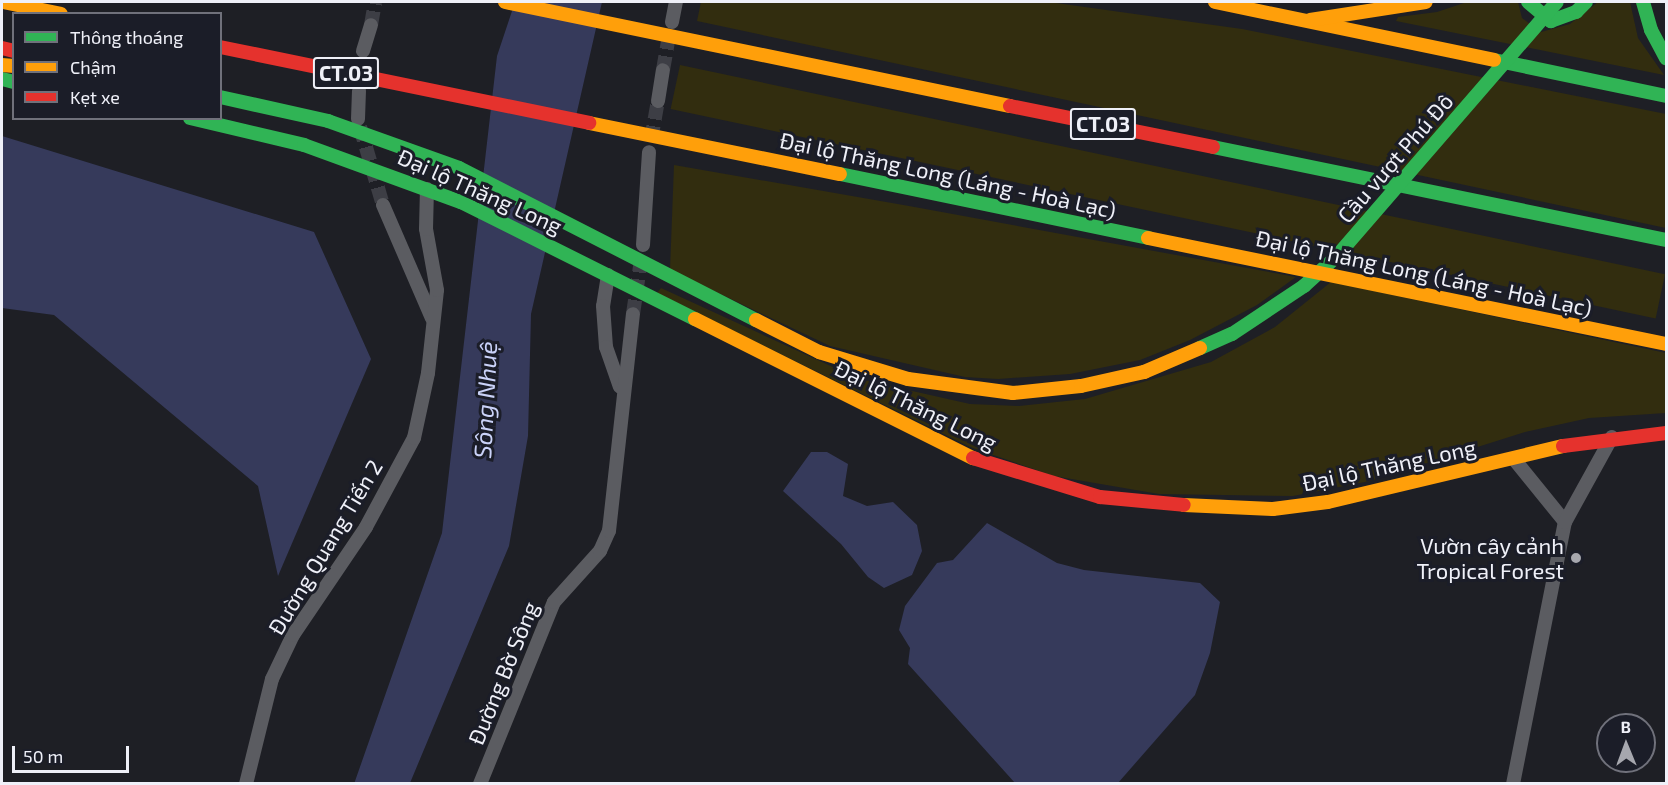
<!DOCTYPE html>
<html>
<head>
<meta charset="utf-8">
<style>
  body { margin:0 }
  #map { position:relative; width:1668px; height:785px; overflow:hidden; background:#1e1f25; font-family:"Exo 2",sans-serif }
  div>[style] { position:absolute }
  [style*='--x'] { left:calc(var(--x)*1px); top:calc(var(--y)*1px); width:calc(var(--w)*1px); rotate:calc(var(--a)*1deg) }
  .green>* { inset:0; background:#322d0f; transform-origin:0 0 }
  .water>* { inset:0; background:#363a5b }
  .street-tunnel>* { height:14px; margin-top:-7px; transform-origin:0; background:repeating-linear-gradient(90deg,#3d3e45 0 14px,transparent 0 21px) }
  .street>* { height:14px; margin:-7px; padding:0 7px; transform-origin:7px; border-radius:7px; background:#5b5c61 }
  .fast>* { height:14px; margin:-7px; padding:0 7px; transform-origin:7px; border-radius:7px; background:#30b455 }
  .slow>* { height:14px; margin:-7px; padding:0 7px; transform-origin:7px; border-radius:7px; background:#ff9f0a }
  .jam>* { height:14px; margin:-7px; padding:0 7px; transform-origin:7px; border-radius:7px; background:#e5322d }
  .dots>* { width:16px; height:16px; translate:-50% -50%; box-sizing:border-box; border:3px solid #1b1d28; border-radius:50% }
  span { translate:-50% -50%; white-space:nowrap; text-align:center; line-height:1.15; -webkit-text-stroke:6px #1b1d28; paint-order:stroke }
  .shield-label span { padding:2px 4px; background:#1b1d28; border:2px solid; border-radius:4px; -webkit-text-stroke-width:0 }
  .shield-label { font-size:21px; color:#eff0f8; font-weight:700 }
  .street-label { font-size:22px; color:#eff0f8 }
  .poi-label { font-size:22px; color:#eff0f8 }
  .right { translate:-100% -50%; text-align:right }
  .water-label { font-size:24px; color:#cad2f8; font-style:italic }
  .frame { position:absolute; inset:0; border:3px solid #eff0f8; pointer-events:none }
  .legend { position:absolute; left:12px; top:12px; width:210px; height:108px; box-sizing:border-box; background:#1b1d28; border:2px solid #70717b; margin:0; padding:8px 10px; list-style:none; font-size:18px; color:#eff0f8 }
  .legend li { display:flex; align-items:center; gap:12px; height:30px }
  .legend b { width:30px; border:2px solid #70717b }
  .north { position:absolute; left:1596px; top:713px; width:60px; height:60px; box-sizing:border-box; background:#1b1d28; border:2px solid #70717b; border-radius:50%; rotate:359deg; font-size:16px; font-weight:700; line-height:24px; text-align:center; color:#eff0f8 }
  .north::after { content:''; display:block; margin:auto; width:21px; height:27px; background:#a6a7ae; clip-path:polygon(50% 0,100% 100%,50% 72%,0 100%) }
  .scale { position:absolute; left:12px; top:746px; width:117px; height:27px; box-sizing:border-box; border:3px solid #eff0f8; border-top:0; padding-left:8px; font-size:18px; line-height:21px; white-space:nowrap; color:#eff0f8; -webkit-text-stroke:4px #1b1d28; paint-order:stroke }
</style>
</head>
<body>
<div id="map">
  <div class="green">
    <div style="clip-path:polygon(701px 2px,1049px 2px,1242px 29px,1666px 114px,1666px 228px,697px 21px)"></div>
    <div style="clip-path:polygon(1467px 2px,1518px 2px,1522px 18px,1541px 32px,1570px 24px,1598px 2px,1630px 2px,1638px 38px,1664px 75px,1396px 21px,1398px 17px,1437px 12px)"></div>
    <div style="left:680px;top:65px;width:1007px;height:45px;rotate:12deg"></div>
    <div style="clip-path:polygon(674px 165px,909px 206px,1296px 277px,1257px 305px,1190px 340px,1140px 360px,1070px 374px,998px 379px,965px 377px,830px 346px,670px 270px)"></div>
    <div style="clip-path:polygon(1331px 282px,1666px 353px,1666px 413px,1589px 418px,1525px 432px,1370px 481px,1293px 496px,1159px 494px,1054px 476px,970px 447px,657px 293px,661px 288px,859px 379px,970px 404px,1019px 406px,1085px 399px,1211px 362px,1275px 327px)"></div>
  </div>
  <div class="water">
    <div style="clip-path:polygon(515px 2px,602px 2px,531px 314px,528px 436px,509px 546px,410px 783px,354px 784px,442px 533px,497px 56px)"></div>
    <div style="clip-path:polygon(2px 136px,314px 232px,371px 359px,278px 576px,258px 486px,54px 315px,2px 308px)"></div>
    <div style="clip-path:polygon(811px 452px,827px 452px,848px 464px,843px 496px,867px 506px,893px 502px,917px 525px,922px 551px,912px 575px,884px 588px,868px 577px,841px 544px,783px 491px)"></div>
    <div style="clip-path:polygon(987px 523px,1057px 563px,1084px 570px,1200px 583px,1220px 602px,1210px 653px,1195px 695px,1118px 783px,1015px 783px,908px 664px,910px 648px,899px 630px,905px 606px,937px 563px,953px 560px)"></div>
  </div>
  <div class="street-tunnel">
    <div style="--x:371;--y:25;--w:23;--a:-80"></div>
    <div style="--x:663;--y:70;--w:41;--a:-80.1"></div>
    <div style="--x:360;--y:127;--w:81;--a:73.6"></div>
    <div style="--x:651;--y:140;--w:40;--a:-80"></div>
    <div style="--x:633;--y:314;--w:62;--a:-81.6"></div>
  </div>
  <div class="street">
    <div style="--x:672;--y:22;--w:20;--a:-79"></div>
    <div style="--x:363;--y:51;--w:27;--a:-73"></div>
    <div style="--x:658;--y:101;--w:31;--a:-81"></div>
    <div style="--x:358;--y:119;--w:28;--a:-88"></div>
    <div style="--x:383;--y:205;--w:123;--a:66.6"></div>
    <div style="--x:643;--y:245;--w:93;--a:-86.3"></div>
    <div style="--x:608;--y:275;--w:31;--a:99"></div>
    <div style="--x:603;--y:306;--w:41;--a:85.8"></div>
    <div style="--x:606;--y:347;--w:42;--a:70.7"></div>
    <div style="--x:1514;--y:459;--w:81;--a:51"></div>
    <div style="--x:246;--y:784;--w:108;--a:-76.1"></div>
    <div style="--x:272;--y:679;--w:49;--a:-64.5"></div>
    <div style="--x:293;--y:635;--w:130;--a:-55.9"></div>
    <div style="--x:366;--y:527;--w:101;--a:-61.7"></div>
    <div style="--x:414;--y:438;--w:66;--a:-77.8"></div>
    <div style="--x:428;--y:373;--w:83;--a:-83.8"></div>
    <div style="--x:437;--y:290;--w:62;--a:-100.2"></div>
    <div style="--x:426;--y:229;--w:40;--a:-88.6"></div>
    <div style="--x:480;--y:784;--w:196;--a:-67.9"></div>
    <div style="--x:554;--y:602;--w:69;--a:-48"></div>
    <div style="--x:600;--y:551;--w:22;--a:-66"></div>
    <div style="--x:609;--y:531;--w:218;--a:-83.7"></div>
    <div style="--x:1513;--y:784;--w:267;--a:-78.8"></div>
    <div style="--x:1565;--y:522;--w:97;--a:-61.1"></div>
  </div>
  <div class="fast">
    <div style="--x:1528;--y:2;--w:30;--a:40"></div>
    <div style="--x:1551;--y:21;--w:27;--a:-20"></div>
    <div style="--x:1576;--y:12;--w:14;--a:-45"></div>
    <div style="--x:1643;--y:2;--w:29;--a:74"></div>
    <div style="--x:1651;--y:30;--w:32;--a:62"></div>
    <div style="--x:1494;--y:60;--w:176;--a:11.8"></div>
    <div style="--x:2;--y:79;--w:12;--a:14"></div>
    <div style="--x:220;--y:97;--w:111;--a:12.5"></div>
    <div style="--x:328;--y:121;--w:139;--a:19.7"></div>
    <div style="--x:459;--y:168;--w:334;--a:27.1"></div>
    <div style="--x:190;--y:118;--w:117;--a:13.3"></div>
    <div style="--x:304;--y:145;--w:167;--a:20"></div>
    <div style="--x:461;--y:202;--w:262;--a:26.6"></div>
    <div style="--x:1213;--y:147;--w:462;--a:11.6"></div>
    <div style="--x:840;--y:174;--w:315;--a:11.7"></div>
    <div style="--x:1200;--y:348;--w:35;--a:-24"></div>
    <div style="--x:1232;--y:334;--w:87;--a:-33.7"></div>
    <div style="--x:1304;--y:286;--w:43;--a:-42.2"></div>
    <div style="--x:1336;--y:257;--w:337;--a:-49.1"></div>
  </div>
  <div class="slow">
    <div style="--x:3;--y:2;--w:59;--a:11.7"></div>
    <div style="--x:505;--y:2;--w:516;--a:11.64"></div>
    <div style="--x:1215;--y:2;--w:285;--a:11.7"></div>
    <div style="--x:1310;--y:20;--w:117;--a:-8.8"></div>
    <div style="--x:2;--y:65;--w:12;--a:5"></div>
    <div style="--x:589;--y:123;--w:256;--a:11.5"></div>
    <div style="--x:1148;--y:238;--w:529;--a:11.56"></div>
    <div style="--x:695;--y:319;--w:311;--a:26.6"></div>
    <div style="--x:756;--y:320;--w:71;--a:26.9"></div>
    <div style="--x:819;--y:352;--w:93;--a:16.9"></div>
    <div style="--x:908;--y:379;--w:106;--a:7.6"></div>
    <div style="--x:1013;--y:393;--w:68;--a:-5.9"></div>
    <div style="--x:1081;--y:386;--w:65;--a:-12.5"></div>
    <div style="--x:1144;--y:372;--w:61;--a:-23.2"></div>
    <div style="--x:1184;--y:505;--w:89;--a:2.6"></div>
    <div style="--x:1273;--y:509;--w:55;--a:-7.3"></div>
    <div style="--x:1328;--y:502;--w:242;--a:-13.4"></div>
  </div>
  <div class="jam">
    <div style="--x:220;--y:47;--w:377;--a:11.6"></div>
    <div style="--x:2;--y:48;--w:12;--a:14"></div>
    <div style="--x:1010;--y:106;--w:207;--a:11.4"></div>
    <div style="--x:1563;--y:446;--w:104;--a:-7.2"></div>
    <div style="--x:973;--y:458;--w:133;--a:17.1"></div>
    <div style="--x:1100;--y:497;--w:84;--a:5.4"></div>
  </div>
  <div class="dots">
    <div style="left:1576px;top:558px;background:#a6a7ae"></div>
  </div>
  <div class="shield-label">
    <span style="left:346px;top:73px">CT.03</span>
    <span style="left:1103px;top:124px">CT.03</span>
  </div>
  <div class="street-label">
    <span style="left:1395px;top:158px;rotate:-49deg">Cầu vượt Phú Đô</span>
    <span style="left:948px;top:175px;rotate:12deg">Đại lộ Thăng Long (Láng - Hoà Lạc)</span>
    <span style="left:480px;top:191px;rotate:24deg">Đại lộ Thăng Long</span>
    <span style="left:1424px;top:273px;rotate:12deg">Đại lộ Thăng Long (Láng - Hoà Lạc)</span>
    <span style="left:916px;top:405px;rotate:26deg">Đại lộ Thăng Long</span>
    <span style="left:1389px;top:465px;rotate:-12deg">Đại lộ Thăng Long</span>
    <span style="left:325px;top:547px;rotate:-59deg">Đường Quang Tiến 2</span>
    <span style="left:503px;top:673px;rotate:-68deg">Đường Bờ Sông</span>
  </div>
  <div class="poi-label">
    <span class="right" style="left:1564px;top:558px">Vườn cây cảnh<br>Tropical Forest</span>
  </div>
  <div class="water-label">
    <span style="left:485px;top:400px;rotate:-87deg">Sông Nhuệ</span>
  </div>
  <div class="frame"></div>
  <ul class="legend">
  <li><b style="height:8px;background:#30b455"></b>Thông thoáng</li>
  <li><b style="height:8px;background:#ff9f0a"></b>Chậm</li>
  <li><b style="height:8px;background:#e5322d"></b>Kẹt xe</li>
  </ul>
  <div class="north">B</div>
  <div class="scale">50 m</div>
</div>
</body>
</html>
